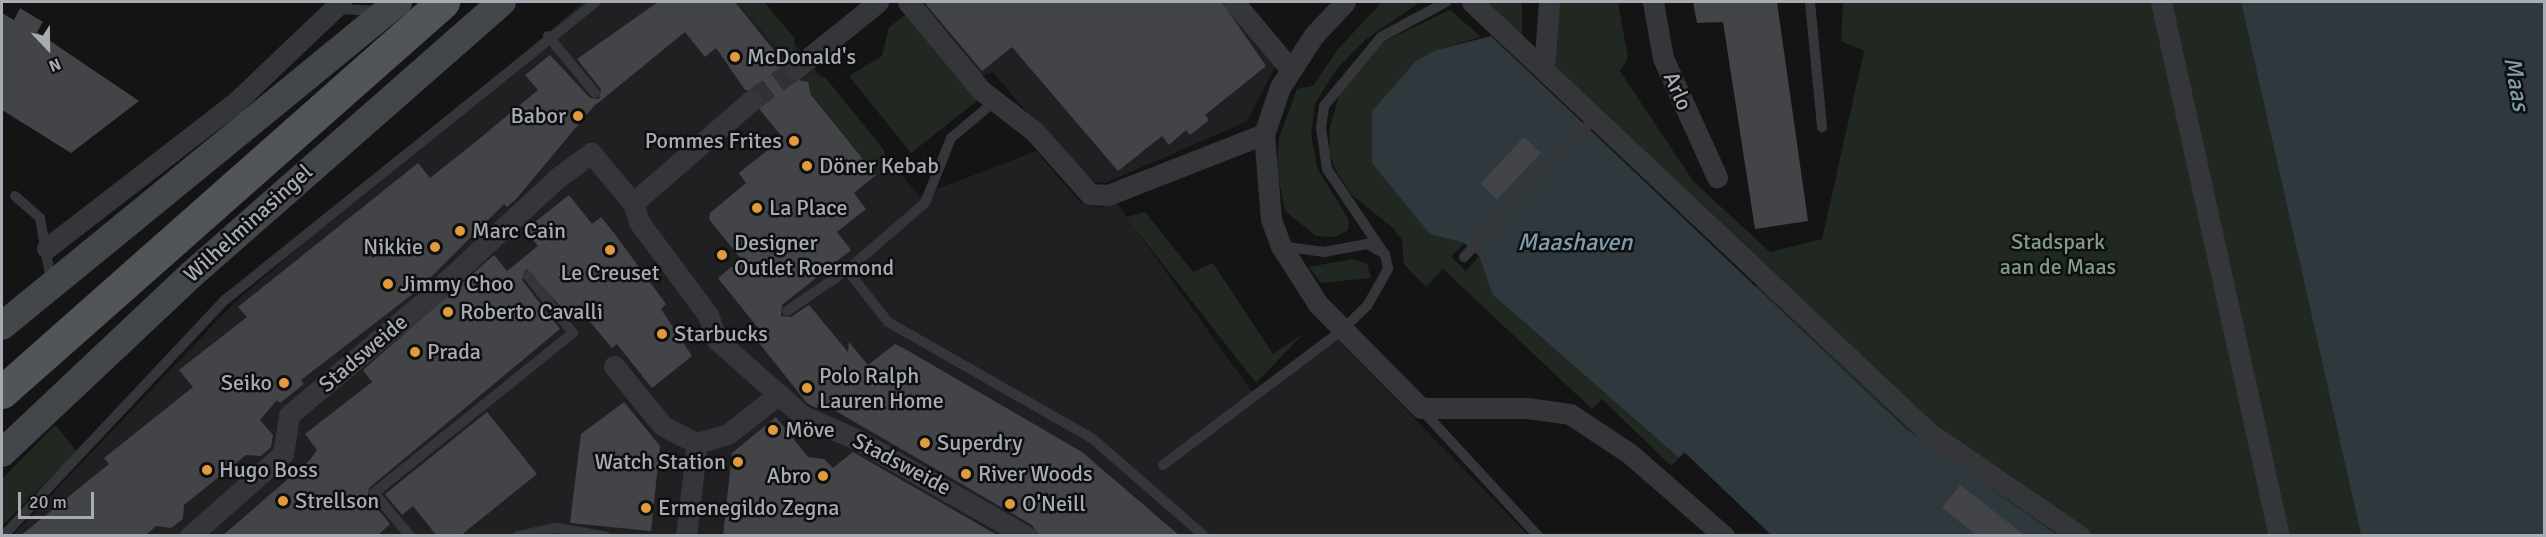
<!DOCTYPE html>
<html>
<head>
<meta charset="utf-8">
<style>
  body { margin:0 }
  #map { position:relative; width:2546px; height:537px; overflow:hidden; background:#141415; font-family:Signika,sans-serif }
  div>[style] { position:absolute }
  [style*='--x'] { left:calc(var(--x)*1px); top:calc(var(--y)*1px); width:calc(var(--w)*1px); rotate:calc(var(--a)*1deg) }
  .built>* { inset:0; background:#202022 }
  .green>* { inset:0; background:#202821 }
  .water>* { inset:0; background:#2e383d }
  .pier>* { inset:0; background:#141415 }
  .building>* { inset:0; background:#434448; transform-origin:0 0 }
  .street-tunnel>* { height:21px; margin-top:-10.5px; transform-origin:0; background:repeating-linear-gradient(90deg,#313235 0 21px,transparent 0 31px) }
  .lane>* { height:10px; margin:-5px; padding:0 5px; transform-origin:5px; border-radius:5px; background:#35363a }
  .street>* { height:21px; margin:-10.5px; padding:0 10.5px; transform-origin:10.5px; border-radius:10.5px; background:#35363a }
  .secondary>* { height:28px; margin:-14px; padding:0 14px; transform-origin:14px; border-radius:14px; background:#43464a }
  .primary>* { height:33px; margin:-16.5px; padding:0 16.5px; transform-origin:16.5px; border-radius:16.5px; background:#515459 }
  .dots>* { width:16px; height:16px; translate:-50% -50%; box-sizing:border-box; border:3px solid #0f0f10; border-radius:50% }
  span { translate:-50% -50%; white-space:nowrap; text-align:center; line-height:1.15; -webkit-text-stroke:5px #0f0f10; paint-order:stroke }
  .poi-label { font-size:22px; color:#a7acb4 }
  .left { translate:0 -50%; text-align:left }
  .right { translate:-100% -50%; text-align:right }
  .street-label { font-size:22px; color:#a7acb4 }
  .park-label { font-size:22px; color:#809e7f }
  .water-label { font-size:24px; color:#809dad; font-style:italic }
  .frame { position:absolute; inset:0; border:3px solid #a7acb4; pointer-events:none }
  .north { position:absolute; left:18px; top:18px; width:60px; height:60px; -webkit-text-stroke:4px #0f0f10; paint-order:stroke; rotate:158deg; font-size:16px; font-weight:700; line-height:24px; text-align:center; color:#a7acb4 }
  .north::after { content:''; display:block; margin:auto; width:21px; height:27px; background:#a7acb4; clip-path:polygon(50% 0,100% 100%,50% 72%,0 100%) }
  .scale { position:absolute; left:18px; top:492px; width:76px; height:27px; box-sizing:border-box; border:3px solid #a7acb4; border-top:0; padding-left:8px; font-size:18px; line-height:21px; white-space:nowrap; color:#a7acb4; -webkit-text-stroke:4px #0f0f10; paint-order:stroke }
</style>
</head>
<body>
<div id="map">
  <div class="built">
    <div style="clip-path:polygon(583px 2px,760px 2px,919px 196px,1036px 151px,1080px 202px,1100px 208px,1116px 202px,1252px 392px,1332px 334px,1528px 535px,12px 536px,234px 303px)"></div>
    <div style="clip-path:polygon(916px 2px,1236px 2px,1279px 60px,1246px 122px,1105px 183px,1084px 181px,993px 72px,978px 77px)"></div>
  </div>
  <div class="green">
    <div style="clip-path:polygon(737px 2px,764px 2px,795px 39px,793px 64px)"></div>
    <div style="clip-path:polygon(1382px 2px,1420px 2px,1365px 40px,1336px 70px,1315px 103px,1311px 135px,1318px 170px,1349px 220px,1348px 230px,1335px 237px,1316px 236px,1285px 211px,1277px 169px,1279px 138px,1297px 89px,1313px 86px,1338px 49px)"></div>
    <div style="clip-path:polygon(1484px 2px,1522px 2px,1522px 38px)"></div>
    <div style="clip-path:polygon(1554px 2px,1618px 2px,1628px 58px,1620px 71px,1693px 181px,1770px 252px,1822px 239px,1864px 51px,1841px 41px,1843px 2px,2241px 2px,2361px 535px,2051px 535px,1923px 446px,1755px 288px,1771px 271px,1558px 72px,1551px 58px)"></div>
    <div style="clip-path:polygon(1450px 10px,1481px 37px,1436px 50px,1430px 234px,1464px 243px,1451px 257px,1466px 271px,1479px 256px,1492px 294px,1679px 458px,1671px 466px,1602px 399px,1592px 409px,1443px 269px,1426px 287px,1404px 264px,1402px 240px,1392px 227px,1352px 195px,1336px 171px,1329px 152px,1330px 127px,1341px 89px,1383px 42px)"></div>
    <div style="clip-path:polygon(907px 14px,977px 101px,911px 153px,849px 76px,882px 56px,889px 27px)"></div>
    <div style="clip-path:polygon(810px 75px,825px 77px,884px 150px,885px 164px,877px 175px,808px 90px,804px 78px)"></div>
    <div style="clip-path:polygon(1145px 212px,1193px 272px,1213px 263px,1273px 354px,1303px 334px,1256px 383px,1126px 217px)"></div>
    <div style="clip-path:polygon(1352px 259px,1367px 264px,1371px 278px,1321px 283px,1309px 267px)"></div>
    <div style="clip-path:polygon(55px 425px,77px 451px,2px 526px,2px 479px)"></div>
  </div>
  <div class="water">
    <div style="clip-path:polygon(2241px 2px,2544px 2px,2544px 535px,2361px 535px)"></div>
    <div style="clip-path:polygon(1491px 36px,1906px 429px,2057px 535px,1771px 535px,1685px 453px,1679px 458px,1492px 294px,1479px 256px,1464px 243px,1430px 234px,1372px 163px,1372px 111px,1416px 61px,1436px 50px)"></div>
  </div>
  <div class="pier">
    <div style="clip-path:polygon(1685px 452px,1685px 453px,1771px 535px,1685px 457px,1677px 460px)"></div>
  </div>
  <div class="building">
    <div style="clip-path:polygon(658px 2px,735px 2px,780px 58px,788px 57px,786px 77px,808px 82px,811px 95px,876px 175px,854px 193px,866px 209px,837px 232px,851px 250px,782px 305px,781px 316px,791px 317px,809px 305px,848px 352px,849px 342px,868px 365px,895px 344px,905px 349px,1082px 452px,1180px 536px,1039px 536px,1032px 525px,822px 403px,816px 408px,807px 403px,759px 343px,766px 338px,718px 278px,741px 259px,709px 219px,710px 213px,746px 183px,739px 173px,783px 138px,760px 110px,761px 91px,745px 90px,716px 48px,705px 57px,685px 32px,593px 107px,517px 198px,507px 207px,504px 204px,418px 290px,301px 380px,304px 384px,280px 403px,277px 400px,260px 420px,273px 435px,271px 447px,261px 456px,246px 455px,184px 505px,183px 519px,171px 528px,156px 526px,145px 536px,20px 536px,109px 464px,104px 458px,193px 387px,179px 370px,247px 317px,238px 307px,418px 163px,430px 178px,479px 139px,538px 90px,525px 75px,550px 55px,590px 98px,599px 99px,601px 89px,577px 59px)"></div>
    <div style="clip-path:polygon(924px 2px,1222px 2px,1266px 66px,1205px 115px,1209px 120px,1190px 135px,1186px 130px,1169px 145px,1162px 136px,1118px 171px,1012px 47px,982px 71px)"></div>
    <div style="clip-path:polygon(1693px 2px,1777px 2px,1808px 221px,1755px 229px,1723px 22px,1697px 23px)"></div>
    <div style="clip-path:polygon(20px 8px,43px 22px,37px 32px,139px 101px,71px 153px,2px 110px,2px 13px,14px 20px)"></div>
    <div style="left:1524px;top:137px;width:23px;height:64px;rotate:43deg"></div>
    <div style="clip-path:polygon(569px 195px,592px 224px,601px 217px,614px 233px,666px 304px,661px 309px,692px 356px,652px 388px,617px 344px,612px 348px,581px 311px,572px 319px,526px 269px,522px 280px,560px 329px,369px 488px,368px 497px,390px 524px,377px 536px,222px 536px,310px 460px,317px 450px,305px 434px,372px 382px,363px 370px,494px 255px,507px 271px,538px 246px,525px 230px)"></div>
    <div style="clip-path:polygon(624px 402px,660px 446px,651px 531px,570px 523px,581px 434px)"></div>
    <div style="clip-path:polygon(487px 412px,537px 474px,460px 536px,437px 536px,413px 506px,402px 515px,385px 494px)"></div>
    <div style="clip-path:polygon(776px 417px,808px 457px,824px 459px,833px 468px,853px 452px,999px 536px,723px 536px,732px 453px)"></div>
    <div style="clip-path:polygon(1960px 485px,2026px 536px,1978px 536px,1942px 508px)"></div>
  </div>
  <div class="street-tunnel">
    <div style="--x:752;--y:100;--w:53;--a:-35.8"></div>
  </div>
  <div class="lane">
    <div style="--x:1810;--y:2;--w:126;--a:84.5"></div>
    <div style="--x:335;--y:9;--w:45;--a:2.5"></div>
    <div style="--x:548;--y:36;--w:74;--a:50.5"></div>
    <div style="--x:995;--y:101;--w:57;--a:139.9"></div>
    <div style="--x:951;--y:138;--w:70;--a:111.8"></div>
    <div style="--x:925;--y:203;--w:103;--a:139.3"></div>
    <div style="--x:847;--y:270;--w:66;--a:51.7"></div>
    <div style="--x:888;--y:322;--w:236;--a:29.7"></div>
    <div style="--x:1093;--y:439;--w:147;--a:41.1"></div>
    <div style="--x:15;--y:196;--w:33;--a:41"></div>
    <div style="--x:40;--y:218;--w:64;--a:80.1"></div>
    <div style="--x:1383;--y:252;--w:100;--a:-124"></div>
    <div style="--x:1327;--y:169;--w:41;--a:-98.3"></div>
    <div style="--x:1321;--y:128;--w:22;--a:-82"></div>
    <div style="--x:1324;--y:106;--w:89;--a:-50.4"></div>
    <div style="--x:1381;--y:37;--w:74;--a:-28.3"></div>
    <div style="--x:1464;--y:257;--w:192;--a:-46.7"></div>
    <div style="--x:787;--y:311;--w:73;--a:-34.3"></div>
    <div style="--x:1421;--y:409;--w:173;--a:47.3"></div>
    <div style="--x:1163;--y:465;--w:224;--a:-37"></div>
    <div style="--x:1342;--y:330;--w:35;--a:-44"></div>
    <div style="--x:1367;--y:306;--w:43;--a:-60.4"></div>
    <div style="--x:1388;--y:269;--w:15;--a:-101"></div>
    <div style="--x:1385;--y:254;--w:21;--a:-151"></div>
    <div style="--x:1367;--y:244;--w:44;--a:169.5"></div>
    <div style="--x:1324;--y:252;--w:43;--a:-172.1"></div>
    <div style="--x:3;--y:536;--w:324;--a:-46.8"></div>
    <div style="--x:225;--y:300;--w:475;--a:-38.8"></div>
    <div style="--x:410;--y:536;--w:56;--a:-129.9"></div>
    <div style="--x:374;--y:493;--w:255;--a:-38.8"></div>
    <div style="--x:573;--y:333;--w:73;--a:-128.3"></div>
    <div style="--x:518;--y:536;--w:40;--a:-12"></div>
    <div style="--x:557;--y:528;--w:49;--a:9.5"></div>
  </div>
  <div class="street">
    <div style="--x:908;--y:2;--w:116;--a:50.3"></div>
    <div style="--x:982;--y:91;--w:66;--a:37.6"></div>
    <div style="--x:1034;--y:131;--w:84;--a:48.4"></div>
    <div style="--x:1090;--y:194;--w:18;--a:3"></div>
    <div style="--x:1108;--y:195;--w:168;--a:-21.4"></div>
    <div style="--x:1234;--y:2;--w:89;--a:50"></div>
    <div style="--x:1345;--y:2;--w:45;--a:133.2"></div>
    <div style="--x:1314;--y:35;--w:62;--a:123.2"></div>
    <div style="--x:1280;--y:87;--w:50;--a:108.8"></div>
    <div style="--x:1264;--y:134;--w:85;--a:85.3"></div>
    <div style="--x:1271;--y:219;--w:29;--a:70"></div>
    <div style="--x:1281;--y:246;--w:69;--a:57.5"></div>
    <div style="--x:1318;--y:304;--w:146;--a:45.3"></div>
    <div style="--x:1421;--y:408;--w:106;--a:0"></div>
    <div style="--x:1527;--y:408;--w:43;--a:7.9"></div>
    <div style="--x:1570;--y:414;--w:71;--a:33.5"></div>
    <div style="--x:1629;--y:453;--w:126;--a:41.1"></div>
    <div style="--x:1472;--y:2;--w:628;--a:43.32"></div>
    <div style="--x:1929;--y:433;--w:183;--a:34.3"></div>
    <div style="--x:1653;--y:2;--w:57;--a:79.9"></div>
    <div style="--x:1663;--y:58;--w:131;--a:65.6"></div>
    <div style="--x:2161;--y:2;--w:547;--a:77.54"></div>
    <div style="--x:795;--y:69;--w:107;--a:-38.9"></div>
    <div style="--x:1544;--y:69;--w:67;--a:-85.7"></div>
    <div style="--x:633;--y:203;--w:20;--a:72"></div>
    <div style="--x:639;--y:222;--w:116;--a:53.4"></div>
    <div style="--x:708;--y:315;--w:27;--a:70"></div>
    <div style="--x:717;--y:340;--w:115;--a:41.5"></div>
    <div style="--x:803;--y:416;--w:58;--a:23.5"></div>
    <div style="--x:856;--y:439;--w:196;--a:29.7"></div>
    <div style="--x:47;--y:248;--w:240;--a:-37.7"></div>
    <div style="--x:237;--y:101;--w:144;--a:-43.6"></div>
    <div style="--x:614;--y:366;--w:77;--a:50.8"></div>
    <div style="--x:663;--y:426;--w:38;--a:27"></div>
    <div style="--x:190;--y:536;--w:124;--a:-41.4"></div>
    <div style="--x:283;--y:454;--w:39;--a:-81"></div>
    <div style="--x:289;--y:415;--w:179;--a:-40"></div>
    <div style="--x:426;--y:300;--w:178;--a:-42.9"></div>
    <div style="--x:556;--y:179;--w:44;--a:-36.6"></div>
    <div style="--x:591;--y:153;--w:65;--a:50"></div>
    <div style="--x:633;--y:203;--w:157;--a:-40.9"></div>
    <div style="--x:686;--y:536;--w:94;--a:-83.3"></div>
    <div style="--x:697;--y:443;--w:32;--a:-16"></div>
    <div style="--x:728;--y:434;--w:65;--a:-38.1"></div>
  </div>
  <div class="secondary">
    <div style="--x:2;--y:326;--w:512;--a:-39.29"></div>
    <div style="--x:2;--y:453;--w:260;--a:-43.3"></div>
    <div style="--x:191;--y:275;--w:414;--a:-41.3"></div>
  </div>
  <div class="primary">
    <div style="--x:2;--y:392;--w:589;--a:-41.49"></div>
  </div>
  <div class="dots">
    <div style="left:735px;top:57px;background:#e29a3f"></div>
    <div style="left:578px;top:116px;background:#e29a3f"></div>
    <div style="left:794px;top:141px;background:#e29a3f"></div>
    <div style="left:807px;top:166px;background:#e29a3f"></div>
    <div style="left:757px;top:208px;background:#e29a3f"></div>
    <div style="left:460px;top:231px;background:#e29a3f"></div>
    <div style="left:435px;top:247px;background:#e29a3f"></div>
    <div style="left:610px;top:250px;background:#e29a3f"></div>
    <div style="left:722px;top:255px;background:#e29a3f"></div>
    <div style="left:388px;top:284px;background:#e29a3f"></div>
    <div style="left:448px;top:312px;background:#e29a3f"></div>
    <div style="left:662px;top:334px;background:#e29a3f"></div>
    <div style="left:415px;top:352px;background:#e29a3f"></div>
    <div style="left:284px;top:383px;background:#e29a3f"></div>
    <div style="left:807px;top:388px;background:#e29a3f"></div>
    <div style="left:773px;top:430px;background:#e29a3f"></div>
    <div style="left:925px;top:443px;background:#e29a3f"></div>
    <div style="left:738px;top:462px;background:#e29a3f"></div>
    <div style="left:207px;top:470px;background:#e29a3f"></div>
    <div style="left:966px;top:474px;background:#e29a3f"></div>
    <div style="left:823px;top:476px;background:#e29a3f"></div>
    <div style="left:283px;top:501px;background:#e29a3f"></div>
    <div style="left:1010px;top:504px;background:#e29a3f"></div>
    <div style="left:646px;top:508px;background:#e29a3f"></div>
  </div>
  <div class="poi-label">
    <span class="left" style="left:747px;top:57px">McDonald's</span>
    <span class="right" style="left:566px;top:116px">Babor</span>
    <span class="right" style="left:782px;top:141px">Pommes Frites</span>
    <span class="left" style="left:819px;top:166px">Döner Kebab</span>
    <span class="left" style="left:769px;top:208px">La Place</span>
    <span class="left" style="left:472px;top:231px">Marc Cain</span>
    <span class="left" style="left:734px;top:255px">Designer<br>Outlet Roermond</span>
    <span class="right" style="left:423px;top:247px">Nikkie</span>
    <span style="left:610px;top:273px">Le Creuset</span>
    <span class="left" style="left:400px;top:284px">Jimmy Choo</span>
    <span class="left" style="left:460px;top:312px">Roberto Cavalli</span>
    <span class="left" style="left:674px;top:334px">Starbucks</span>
    <span class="left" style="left:427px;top:352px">Prada</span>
    <span class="left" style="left:819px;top:388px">Polo Ralph<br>Lauren Home</span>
    <span class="right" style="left:272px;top:383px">Seiko</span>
    <span class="left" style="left:785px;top:430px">Möve</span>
    <span class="left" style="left:937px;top:443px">Superdry</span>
    <span class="right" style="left:726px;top:462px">Watch Station</span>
    <span class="left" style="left:219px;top:470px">Hugo Boss</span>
    <span class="left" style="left:978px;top:474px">River Woods</span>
    <span class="right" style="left:811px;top:476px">Abro</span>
    <span class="left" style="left:295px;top:501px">Strellson</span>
    <span class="left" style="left:1022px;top:504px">O'Neill</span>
    <span class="left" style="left:658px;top:508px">Ermenegildo Zegna</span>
  </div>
  <div class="street-label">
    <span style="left:1678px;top:91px;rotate:66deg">Arlo</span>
    <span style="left:248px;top:223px;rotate:-42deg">Wilhelminasingel</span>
    <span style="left:363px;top:353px;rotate:-40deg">Stadsweide</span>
    <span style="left:902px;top:464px;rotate:28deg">Stadsweide</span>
  </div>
  <div class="park-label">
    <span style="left:2058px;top:254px">Stadspark<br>aan de Maas</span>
  </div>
  <div class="water-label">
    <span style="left:2516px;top:84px;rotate:80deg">Maas</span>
    <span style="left:1575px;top:243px">Maashaven</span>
  </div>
  <div class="frame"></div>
  <div class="north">N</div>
  <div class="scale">20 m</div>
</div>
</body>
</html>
